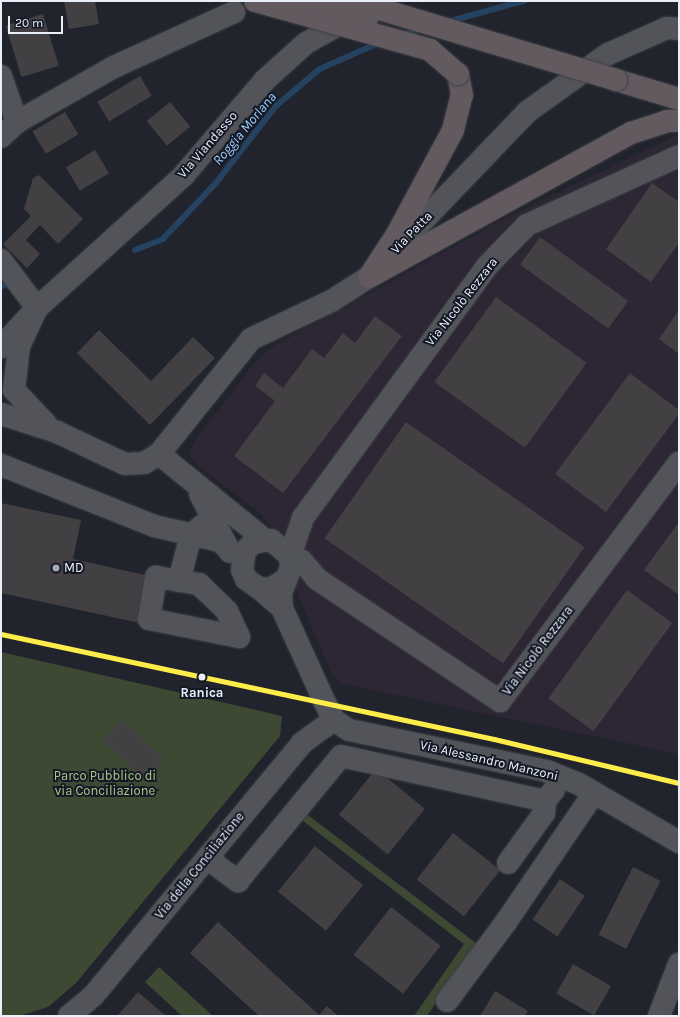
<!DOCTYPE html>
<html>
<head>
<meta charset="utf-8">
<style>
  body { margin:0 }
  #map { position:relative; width:680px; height:1017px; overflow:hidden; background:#21242c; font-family:Karla,sans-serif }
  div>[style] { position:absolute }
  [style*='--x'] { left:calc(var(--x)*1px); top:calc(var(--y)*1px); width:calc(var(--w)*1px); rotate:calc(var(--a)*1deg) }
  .industrial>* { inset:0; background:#2d2634 }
  .green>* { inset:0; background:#3e4933 }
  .stream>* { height:5.5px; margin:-2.75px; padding:0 2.75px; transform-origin:2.75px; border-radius:2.75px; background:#254261 }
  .building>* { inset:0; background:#424043; transform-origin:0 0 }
  .roads { filter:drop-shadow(0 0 1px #3c3f45) drop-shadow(0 0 1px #3c3f45) }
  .minor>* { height:22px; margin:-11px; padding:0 11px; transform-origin:11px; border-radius:11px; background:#52545a }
  .highway>* { height:22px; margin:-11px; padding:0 11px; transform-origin:11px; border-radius:11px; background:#635a60 }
  .bridges { filter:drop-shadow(0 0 1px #3c3f45) drop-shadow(0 0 1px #3c3f45) }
  .highway-bridge>* { height:22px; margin:-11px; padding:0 11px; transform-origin:11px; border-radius:11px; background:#635a60 }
  .tram-1>* { height:5px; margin:-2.5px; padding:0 2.5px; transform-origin:2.5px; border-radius:2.5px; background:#fdec4a }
  .dots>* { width:11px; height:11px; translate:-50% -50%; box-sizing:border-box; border:2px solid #141926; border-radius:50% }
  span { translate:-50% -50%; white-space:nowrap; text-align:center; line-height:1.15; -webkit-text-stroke:4px #141926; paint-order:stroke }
  .street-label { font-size:13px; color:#ebeff9 }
  .poi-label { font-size:13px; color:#ebeff9 }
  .left { translate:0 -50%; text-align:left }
  .stop-label { font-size:13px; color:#ebeff9; font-weight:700 }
  .park-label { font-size:13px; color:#accb87 }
  .water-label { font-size:14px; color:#9ec9f6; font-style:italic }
  .frame { position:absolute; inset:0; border:2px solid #ebeff9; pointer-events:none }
  .scale { position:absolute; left:8px; top:16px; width:55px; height:18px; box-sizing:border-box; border:2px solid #ebeff9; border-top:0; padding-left:5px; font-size:12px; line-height:14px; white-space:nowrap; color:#ebeff9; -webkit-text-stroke:3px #141926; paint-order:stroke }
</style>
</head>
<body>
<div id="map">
  <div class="industrial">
    <div style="clip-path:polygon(679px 134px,679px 754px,343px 684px,331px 672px,289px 574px,282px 546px,264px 516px,197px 465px,189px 454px,196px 439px,256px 361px,272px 347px,511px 215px)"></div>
  </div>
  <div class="green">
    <div style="clip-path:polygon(1px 652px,282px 716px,280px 736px,76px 983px,48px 1007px,19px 1016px,1px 1016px)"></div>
    <div style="clip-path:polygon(304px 812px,476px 943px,427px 1016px,414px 1016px,464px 944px,299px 818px)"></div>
    <div style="clip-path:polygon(159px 967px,213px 1016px,182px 1016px,145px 982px)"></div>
  </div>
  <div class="stream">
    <div style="--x:447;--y:22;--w:80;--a:-15.3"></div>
    <div style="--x:403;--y:34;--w:20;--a:-15"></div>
    <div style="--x:135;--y:250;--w:30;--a:-21"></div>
    <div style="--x:163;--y:239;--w:77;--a:-46.6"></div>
    <div style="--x:216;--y:183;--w:98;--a:-52.1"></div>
    <div style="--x:276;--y:106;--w:57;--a:-40.1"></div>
    <div style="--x:320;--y:69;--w:64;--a:-24.1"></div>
    <div style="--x:1;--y:287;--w:6;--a:-31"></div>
  </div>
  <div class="building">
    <div style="clip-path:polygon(64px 1px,95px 1px,99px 24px,69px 29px)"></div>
    <div style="left:43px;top:14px;width:54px;height:39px;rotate:73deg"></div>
    <div style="left:140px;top:76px;width:23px;height:50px;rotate:59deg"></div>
    <div style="left:170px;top:102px;width:32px;height:30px;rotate:51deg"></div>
    <div style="left:65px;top:112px;width:26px;height:38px;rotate:59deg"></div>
    <div style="left:95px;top:150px;width:27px;height:34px;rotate:59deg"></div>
    <div style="clip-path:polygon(39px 175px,83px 219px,58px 244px,40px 225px,26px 240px,40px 254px,27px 268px,3px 244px,31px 216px,24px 209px,33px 178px)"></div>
    <div style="clip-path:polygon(652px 183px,679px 202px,679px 243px,651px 282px,606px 249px)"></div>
    <div style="left:540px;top:237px;width:109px;height:34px;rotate:36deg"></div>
    <div style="left:496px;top:297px;width:112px;height:105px;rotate:36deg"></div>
    <div style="clip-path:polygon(679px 310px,679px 354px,659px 339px)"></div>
    <div style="clip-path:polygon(375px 316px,402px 336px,283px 493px,234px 456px,275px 401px,255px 386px,264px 373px,283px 388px,312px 349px,324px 358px,343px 333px,355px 343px)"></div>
    <div style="clip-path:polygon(99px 330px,151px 381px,193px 337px,215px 358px,150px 425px,77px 353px)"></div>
    <div style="clip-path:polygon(630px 373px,679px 410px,679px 414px,606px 512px,555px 474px)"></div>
    <div style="left:406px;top:422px;width:218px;height:142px;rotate:35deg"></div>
    <div style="clip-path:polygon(1px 503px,81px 520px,73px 559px,149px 576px,140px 623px,1px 593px)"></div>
    <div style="clip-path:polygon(679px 522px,679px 595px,644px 570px)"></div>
    <div style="left:627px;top:590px;width:56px;height:134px;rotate:36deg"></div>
    <div style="left:121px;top:720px;width:58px;height:28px;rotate:42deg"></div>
    <div style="left:376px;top:769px;width:63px;height:59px;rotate:39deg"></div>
    <div style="left:453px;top:833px;width:60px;height:59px;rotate:38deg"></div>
    <div style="left:315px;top:846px;width:62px;height:59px;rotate:39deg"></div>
    <div style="left:633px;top:867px;width:31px;height:76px;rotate:27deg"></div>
    <div style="left:560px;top:879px;width:30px;height:49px;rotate:34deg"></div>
    <div style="left:391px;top:907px;width:63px;height:61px;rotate:38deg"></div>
    <div style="clip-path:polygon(218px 922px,319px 1015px,327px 1006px,338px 1016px,259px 1016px,190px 953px)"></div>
    <div style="left:573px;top:964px;width:44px;height:34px;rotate:30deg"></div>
    <div style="clip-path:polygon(495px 991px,528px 1011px,525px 1016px,480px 1016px)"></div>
    <div style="clip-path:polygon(138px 992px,166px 1016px,117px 1016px)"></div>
  </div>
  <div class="roads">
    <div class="minor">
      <div style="--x:1;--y:76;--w:49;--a:70.8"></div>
      <div style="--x:1;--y:137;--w:22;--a:-43"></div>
      <div style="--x:17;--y:122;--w:112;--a:-29.6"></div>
      <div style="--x:114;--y:67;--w:132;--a:-24.6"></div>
      <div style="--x:679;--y:156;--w:167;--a:155.6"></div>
      <div style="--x:527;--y:225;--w:56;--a:134.3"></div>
      <div style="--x:488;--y:265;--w:313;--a:126.2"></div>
      <div style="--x:303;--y:518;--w:40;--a:108.9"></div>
      <div style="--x:290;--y:556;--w:13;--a:23"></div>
      <div style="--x:302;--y:561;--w:23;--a:50"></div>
      <div style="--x:317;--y:579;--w:220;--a:33.7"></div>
      <div style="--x:500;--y:701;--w:298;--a:-53.1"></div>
      <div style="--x:1;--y:260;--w:60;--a:53.1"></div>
      <div style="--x:37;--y:308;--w:42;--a:115.3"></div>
      <div style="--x:19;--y:346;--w:44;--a:96.5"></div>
      <div style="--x:14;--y:390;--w:47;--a:46.7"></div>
      <div style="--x:1;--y:347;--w:53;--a:-47.3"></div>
      <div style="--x:37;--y:308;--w:197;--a:-42.1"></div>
      <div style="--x:183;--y:176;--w:126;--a:-49.5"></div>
      <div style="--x:265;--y:80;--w:55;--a:-42.1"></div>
      <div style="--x:306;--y:43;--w:51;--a:-29.1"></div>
      <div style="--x:1;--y:414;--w:59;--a:17.8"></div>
      <div style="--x:57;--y:432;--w:75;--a:25.2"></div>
      <div style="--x:125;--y:464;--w:19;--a:-3"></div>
      <div style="--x:144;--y:463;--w:17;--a:-31"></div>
      <div style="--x:159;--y:454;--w:147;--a:-51.3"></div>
      <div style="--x:251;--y:339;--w:91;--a:-25.4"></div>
      <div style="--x:333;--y:300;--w:43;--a:-32.6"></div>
      <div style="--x:369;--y:277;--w:228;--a:-46.2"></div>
      <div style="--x:527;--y:112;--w:100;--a:-35.6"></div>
      <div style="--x:608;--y:54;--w:64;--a:-23.8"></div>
      <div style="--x:667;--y:28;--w:12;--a:5"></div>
      <div style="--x:159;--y:454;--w:135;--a:39"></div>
      <div style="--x:1;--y:465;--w:165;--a:21.7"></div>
      <div style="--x:154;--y:526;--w:68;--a:12.8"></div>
      <div style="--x:220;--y:541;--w:10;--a:45"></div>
      <div style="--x:200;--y:494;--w:65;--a:62.7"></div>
      <div style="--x:156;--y:577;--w:44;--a:9.2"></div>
      <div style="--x:199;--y:584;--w:39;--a:44"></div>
      <div style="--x:227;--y:611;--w:29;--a:65"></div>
      <div style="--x:239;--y:637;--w:92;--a:-168.7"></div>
      <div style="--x:149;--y:619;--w:43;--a:-80.5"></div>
      <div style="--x:179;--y:581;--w:48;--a:-75.4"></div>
      <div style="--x:191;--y:535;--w:16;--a:-40"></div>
      <div style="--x:259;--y:588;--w:30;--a:41"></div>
      <div style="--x:282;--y:608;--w:104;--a:65.6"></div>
      <div style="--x:325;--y:703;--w:19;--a:62"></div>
      <div style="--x:334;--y:720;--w:18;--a:34"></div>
      <div style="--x:349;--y:730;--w:202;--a:11.7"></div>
      <div style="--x:547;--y:771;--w:35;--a:22"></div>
      <div style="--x:579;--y:784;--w:116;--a:30.1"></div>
      <div style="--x:282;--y:608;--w:15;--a:-94"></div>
      <div style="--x:281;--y:593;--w:28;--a:-69"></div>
      <div style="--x:291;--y:567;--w:11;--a:-95"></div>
      <div style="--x:290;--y:556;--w:25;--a:-140"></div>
      <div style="--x:271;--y:540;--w:18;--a:171"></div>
      <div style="--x:253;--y:543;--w:11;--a:135"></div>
      <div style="--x:245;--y:551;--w:19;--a:99"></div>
      <div style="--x:242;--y:570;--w:10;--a:66"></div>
      <div style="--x:246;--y:579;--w:16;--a:35"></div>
      <div style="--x:259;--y:588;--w:11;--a:5"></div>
      <div style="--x:270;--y:589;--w:19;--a:-32"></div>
      <div style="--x:207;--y:858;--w:39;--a:37"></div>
      <div style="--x:238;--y:881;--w:162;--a:-50.5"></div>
      <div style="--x:341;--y:756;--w:209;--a:12.4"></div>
      <div style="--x:508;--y:863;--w:62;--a:-54.2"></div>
      <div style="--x:544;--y:813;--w:12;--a:-85"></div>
      <div style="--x:545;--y:801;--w:14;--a:-51"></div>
      <div style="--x:447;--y:1001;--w:99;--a:-53.2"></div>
      <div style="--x:506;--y:922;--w:156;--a:-55.7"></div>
      <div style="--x:69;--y:1016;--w:31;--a:-40"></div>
      <div style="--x:93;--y:996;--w:328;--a:-50.4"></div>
      <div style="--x:302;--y:743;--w:39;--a:-36"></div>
      <div style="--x:659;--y:1016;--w:56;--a:-69"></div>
    </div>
    <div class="highway">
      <div style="--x:616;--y:80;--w:66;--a:16.8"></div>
      <div style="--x:371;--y:274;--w:45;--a:-56.7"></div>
      <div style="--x:396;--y:236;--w:120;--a:-61.7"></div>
      <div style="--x:453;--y:130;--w:36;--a:-76"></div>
      <div style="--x:462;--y:95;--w:21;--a:-101"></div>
      <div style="--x:369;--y:277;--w:299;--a:-28.8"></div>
      <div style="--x:631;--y:133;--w:38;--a:-18"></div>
      <div style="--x:667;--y:121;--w:12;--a:0"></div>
    </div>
  </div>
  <div class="bridges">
    <div class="highway-bridge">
      <div style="--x:255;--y:1;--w:182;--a:15.6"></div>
      <div style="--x:430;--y:50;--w:37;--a:41"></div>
      <div style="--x:309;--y:1;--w:61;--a:14.3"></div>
      <div style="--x:353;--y:1;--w:275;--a:16.7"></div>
    </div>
  </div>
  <div class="tram-1">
    <div style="--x:1;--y:634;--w:504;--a:12.02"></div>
    <div style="--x:494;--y:739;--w:190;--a:13.4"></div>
  </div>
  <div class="dots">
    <div style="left:56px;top:568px;background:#a4a8b1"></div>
    <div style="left:202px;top:677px;background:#ebeff9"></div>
  </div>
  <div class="street-label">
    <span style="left:208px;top:145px;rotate:-49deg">Via Viandasso</span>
    <span style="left:412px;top:233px;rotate:-46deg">Via Patta</span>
    <span style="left:462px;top:302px;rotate:-52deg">Via Nicolò Rezzara</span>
    <span style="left:538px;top:651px;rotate:-53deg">Via Nicolò Rezzara</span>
    <span style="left:489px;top:761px;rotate:13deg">Via Alessandro Manzoni</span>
    <span style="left:200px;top:866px;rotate:-51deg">Via della Conciliazione</span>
  </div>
  <div class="poi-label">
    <span class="left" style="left:64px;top:568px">MD</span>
  </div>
  <div class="stop-label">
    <span style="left:202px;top:693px">Ranica</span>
  </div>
  <div class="park-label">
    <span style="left:105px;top:784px">Parco Pubblico di<br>via Conciliazione</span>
  </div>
  <div class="water-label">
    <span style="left:245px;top:129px;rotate:-50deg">Roggia Morlana</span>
  </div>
  <div class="frame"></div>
  <div class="scale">20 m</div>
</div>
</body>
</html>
